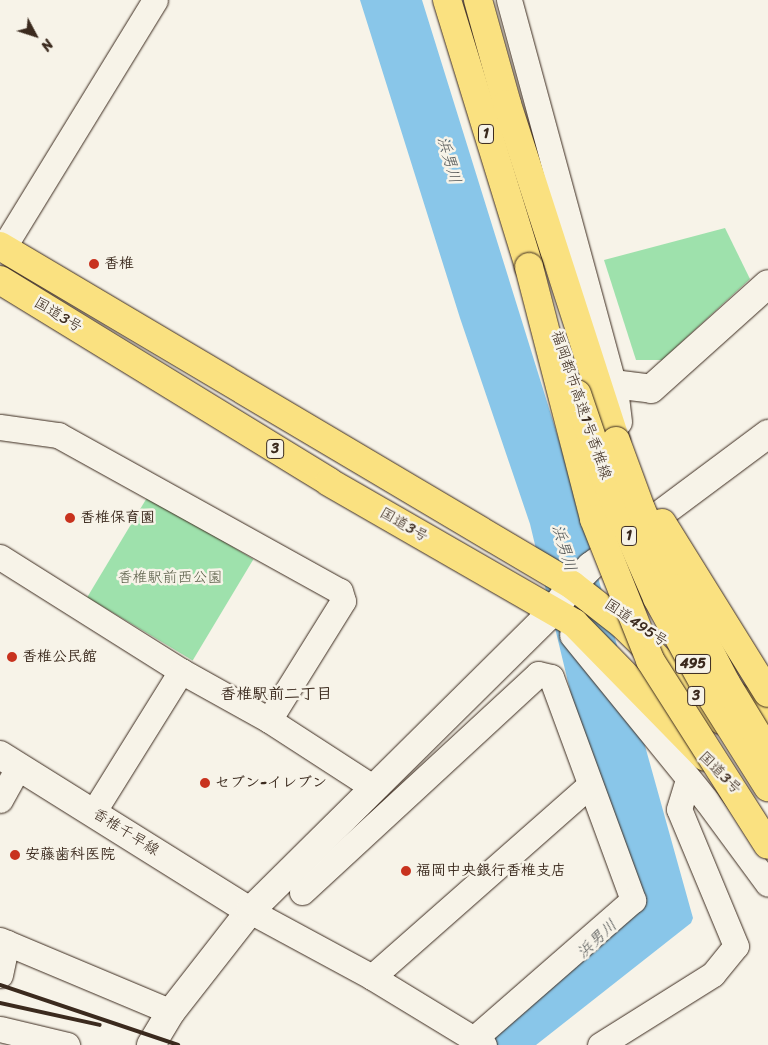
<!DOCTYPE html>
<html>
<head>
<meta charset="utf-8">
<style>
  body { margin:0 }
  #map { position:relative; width:768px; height:1045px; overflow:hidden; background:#f7f3e8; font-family:Sriracha,"Klee One",sans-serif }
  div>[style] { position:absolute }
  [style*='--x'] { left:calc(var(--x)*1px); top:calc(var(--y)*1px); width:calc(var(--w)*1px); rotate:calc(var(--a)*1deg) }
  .green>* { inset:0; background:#9ee1ac; transform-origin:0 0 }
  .water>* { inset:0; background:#89c6e9 }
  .roads { filter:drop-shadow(0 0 1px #3b2a1e) drop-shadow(0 0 1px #3b2a1e) }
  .minor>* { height:25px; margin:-12.5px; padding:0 12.5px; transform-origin:12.5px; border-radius:12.5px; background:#f7f3e8 }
  .tertiary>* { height:28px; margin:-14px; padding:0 14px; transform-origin:14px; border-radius:14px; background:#f7f3e8 }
  .trunk>* { height:28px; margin:-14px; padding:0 14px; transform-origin:14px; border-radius:14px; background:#fae180 }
  .motorway>* { height:28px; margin:-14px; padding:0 14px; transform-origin:14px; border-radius:14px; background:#fae180 }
  .rail>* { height:4px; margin:-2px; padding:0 2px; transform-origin:2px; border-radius:2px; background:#3b2a1e }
  .bridges { filter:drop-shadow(0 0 1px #3b2a1e) drop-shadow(0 0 1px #3b2a1e) }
  .motorway-bridge>* { height:28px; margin:-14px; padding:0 14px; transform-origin:14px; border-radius:14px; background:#fae180 }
  .dots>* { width:14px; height:14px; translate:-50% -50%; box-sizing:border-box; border:2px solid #f7f3e8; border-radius:50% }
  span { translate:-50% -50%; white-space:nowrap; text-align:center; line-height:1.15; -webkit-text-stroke:5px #f7f3e8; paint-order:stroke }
  .shield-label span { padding:1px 4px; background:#f7f3e8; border:1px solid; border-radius:4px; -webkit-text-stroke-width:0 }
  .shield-label { font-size:14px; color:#3b2a1e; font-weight:700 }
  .poi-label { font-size:15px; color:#3b2a1e; font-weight:700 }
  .left { translate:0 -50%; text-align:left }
  .street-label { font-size:15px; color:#3b2a1e }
  .park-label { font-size:15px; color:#545842 }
  .water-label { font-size:16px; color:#4e5151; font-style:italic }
  .neighbourhood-label { font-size:16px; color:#3b2a1e; font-weight:700 }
  .north { position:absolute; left:10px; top:10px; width:50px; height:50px; -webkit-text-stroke:4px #f7f3e8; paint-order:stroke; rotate:130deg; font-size:14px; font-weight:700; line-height:20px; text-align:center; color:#3b2a1e }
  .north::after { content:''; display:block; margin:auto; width:18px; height:22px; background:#3b2a1e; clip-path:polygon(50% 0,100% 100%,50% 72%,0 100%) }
</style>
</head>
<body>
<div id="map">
  <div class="green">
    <div style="clip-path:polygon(725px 228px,750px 279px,662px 360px,636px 360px,604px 260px)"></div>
    <div style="left:148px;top:496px;width:123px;height:118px;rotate:31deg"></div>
  </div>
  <div class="water">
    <div style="clip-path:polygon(360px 0,422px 0,567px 466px,693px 918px,691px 923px,536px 1045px,481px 1045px,638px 908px,581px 736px,530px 524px,460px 318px)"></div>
  </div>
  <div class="roads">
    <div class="minor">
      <div style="--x:509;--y:0;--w:398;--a:74.8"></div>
      <div style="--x:3;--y:248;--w:291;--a:-58.5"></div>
      <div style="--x:0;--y:427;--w:59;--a:7.9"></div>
      <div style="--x:58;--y:435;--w:322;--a:29"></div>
      <div style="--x:340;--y:591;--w:10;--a:73"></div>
      <div style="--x:343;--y:601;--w:140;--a:121.9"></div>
      <div style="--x:0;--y:557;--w:214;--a:32.2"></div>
      <div style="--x:181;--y:671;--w:101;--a:29.1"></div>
      <div style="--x:269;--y:720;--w:125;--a:32.9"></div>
      <div style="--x:572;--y:635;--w:213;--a:50.9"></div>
      <div style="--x:706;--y:800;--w:104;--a:53.6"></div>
      <div style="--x:0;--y:800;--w:39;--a:-61"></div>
      <div style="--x:94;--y:811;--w:165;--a:-58.1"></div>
      <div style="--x:302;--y:892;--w:321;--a:-42.7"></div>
      <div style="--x:538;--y:674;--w:13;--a:13"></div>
      <div style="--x:551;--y:677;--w:238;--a:69.8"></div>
      <div style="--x:633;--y:900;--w:210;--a:138.9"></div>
      <div style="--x:250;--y:911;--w:139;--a:28.4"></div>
      <div style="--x:372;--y:977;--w:131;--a:31.3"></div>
      <div style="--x:0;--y:940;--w:186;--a:22.8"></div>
      <div style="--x:0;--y:975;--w:33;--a:-78"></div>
      <div style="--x:372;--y:977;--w:289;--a:-41.4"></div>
      <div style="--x:0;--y:1029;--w:69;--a:13.4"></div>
      <div style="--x:600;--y:1045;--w:133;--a:-32.1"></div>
      <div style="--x:713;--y:974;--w:36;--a:-51"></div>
      <div style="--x:736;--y:946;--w:148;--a:-112.6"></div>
      <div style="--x:679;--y:809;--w:30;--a:-73"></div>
    </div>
    <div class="tertiary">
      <div style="--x:618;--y:422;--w:38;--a:-97"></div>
      <div style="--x:613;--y:384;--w:38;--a:7"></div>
      <div style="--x:651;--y:389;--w:157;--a:-41.9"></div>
      <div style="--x:0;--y:755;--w:295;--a:32"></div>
      <div style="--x:151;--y:1045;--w:39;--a:-59"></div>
      <div style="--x:171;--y:1012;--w:128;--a:-52"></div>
      <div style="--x:250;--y:911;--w:426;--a:-44.7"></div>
      <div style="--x:553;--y:611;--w:32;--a:-54"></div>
      <div style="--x:572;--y:585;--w:27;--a:-45"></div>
      <div style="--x:591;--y:566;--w:221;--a:-36.7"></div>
    </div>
    <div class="trunk">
      <div style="--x:0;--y:246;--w:665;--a:30.65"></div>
      <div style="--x:572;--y:585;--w:65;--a:38.1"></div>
      <div style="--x:623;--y:625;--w:136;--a:44.1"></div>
      <div style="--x:0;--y:280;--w:386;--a:31.5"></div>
      <div style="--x:329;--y:482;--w:283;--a:29.9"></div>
      <div style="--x:574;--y:623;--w:187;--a:45.6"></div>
      <div style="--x:732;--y:694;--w:45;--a:36.9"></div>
    </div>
    <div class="motorway">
      <div style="--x:447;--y:0;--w:279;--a:72.9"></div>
      <div style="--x:478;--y:0;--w:108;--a:74.4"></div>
      <div style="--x:507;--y:104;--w:354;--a:72.1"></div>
    </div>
  </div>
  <div class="rail">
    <div style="--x:0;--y:985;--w:188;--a:18.6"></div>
    <div style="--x:0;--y:1003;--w:102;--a:12.4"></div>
  </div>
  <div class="bridges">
    <div class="motorway-bridge">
      <div style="--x:529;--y:267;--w:260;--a:75.5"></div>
      <div style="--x:594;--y:519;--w:152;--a:68.3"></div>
      <div style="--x:650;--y:660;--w:219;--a:57.5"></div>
      <div style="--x:577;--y:394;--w:99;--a:71.2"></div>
      <div style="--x:609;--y:488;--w:120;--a:66.4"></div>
      <div style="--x:657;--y:598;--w:111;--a:61.3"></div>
      <div style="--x:710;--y:695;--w:109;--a:57.8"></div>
      <div style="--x:616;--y:441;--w:72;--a:69.8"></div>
      <div style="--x:641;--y:509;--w:87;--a:65.5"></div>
      <div style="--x:677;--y:588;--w:107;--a:62.7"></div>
      <div style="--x:726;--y:683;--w:81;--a:58.7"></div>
      <div style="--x:662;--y:523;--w:200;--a:58.1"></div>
    </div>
  </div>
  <div class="dots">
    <div style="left:94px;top:264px;background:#c8321e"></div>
    <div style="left:70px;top:518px;background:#c8321e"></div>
    <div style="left:12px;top:657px;background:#c8321e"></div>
    <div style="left:205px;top:783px;background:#c8321e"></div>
    <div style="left:15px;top:855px;background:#c8321e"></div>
    <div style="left:406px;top:871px;background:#c8321e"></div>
  </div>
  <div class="shield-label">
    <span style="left:486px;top:134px">1</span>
    <span style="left:275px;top:449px">3</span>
    <span style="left:629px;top:536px">1</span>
    <span style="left:693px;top:664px">495</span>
    <span style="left:696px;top:696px">3</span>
  </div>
  <div class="poi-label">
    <span class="left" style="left:104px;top:264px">香椎</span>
    <span class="left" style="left:80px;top:518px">香椎保育園</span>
    <span class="left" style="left:22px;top:657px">香椎公民館</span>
    <span class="left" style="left:215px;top:783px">セブン-イレブン</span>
    <span class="left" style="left:25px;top:855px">安藤歯科医院</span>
    <span class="left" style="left:416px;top:871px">福岡中央銀行香椎支店</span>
  </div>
  <div class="street-label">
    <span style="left:58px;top:315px;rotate:31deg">国道3号</span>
    <span style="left:581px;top:405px;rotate:71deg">福岡都市高速1号香椎線</span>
    <span style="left:404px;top:525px;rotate:30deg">国道3号</span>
    <span style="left:636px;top:623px;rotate:34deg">国道495号</span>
    <span style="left:720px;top:773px;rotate:45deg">国道3号</span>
    <span style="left:126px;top:832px;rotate:32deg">香椎千早線</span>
  </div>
  <div class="park-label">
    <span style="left:170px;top:578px">香椎駅前西公園</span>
  </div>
  <div class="water-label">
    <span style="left:449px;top:160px;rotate:74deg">浜男川</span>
    <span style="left:564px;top:548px;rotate:73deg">浜男川</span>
    <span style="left:597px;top:939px;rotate:-43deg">浜男川</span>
  </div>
  <div class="neighbourhood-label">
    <span style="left:276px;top:694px">香椎駅前二丁目</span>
  </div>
  <div class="north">N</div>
</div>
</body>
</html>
